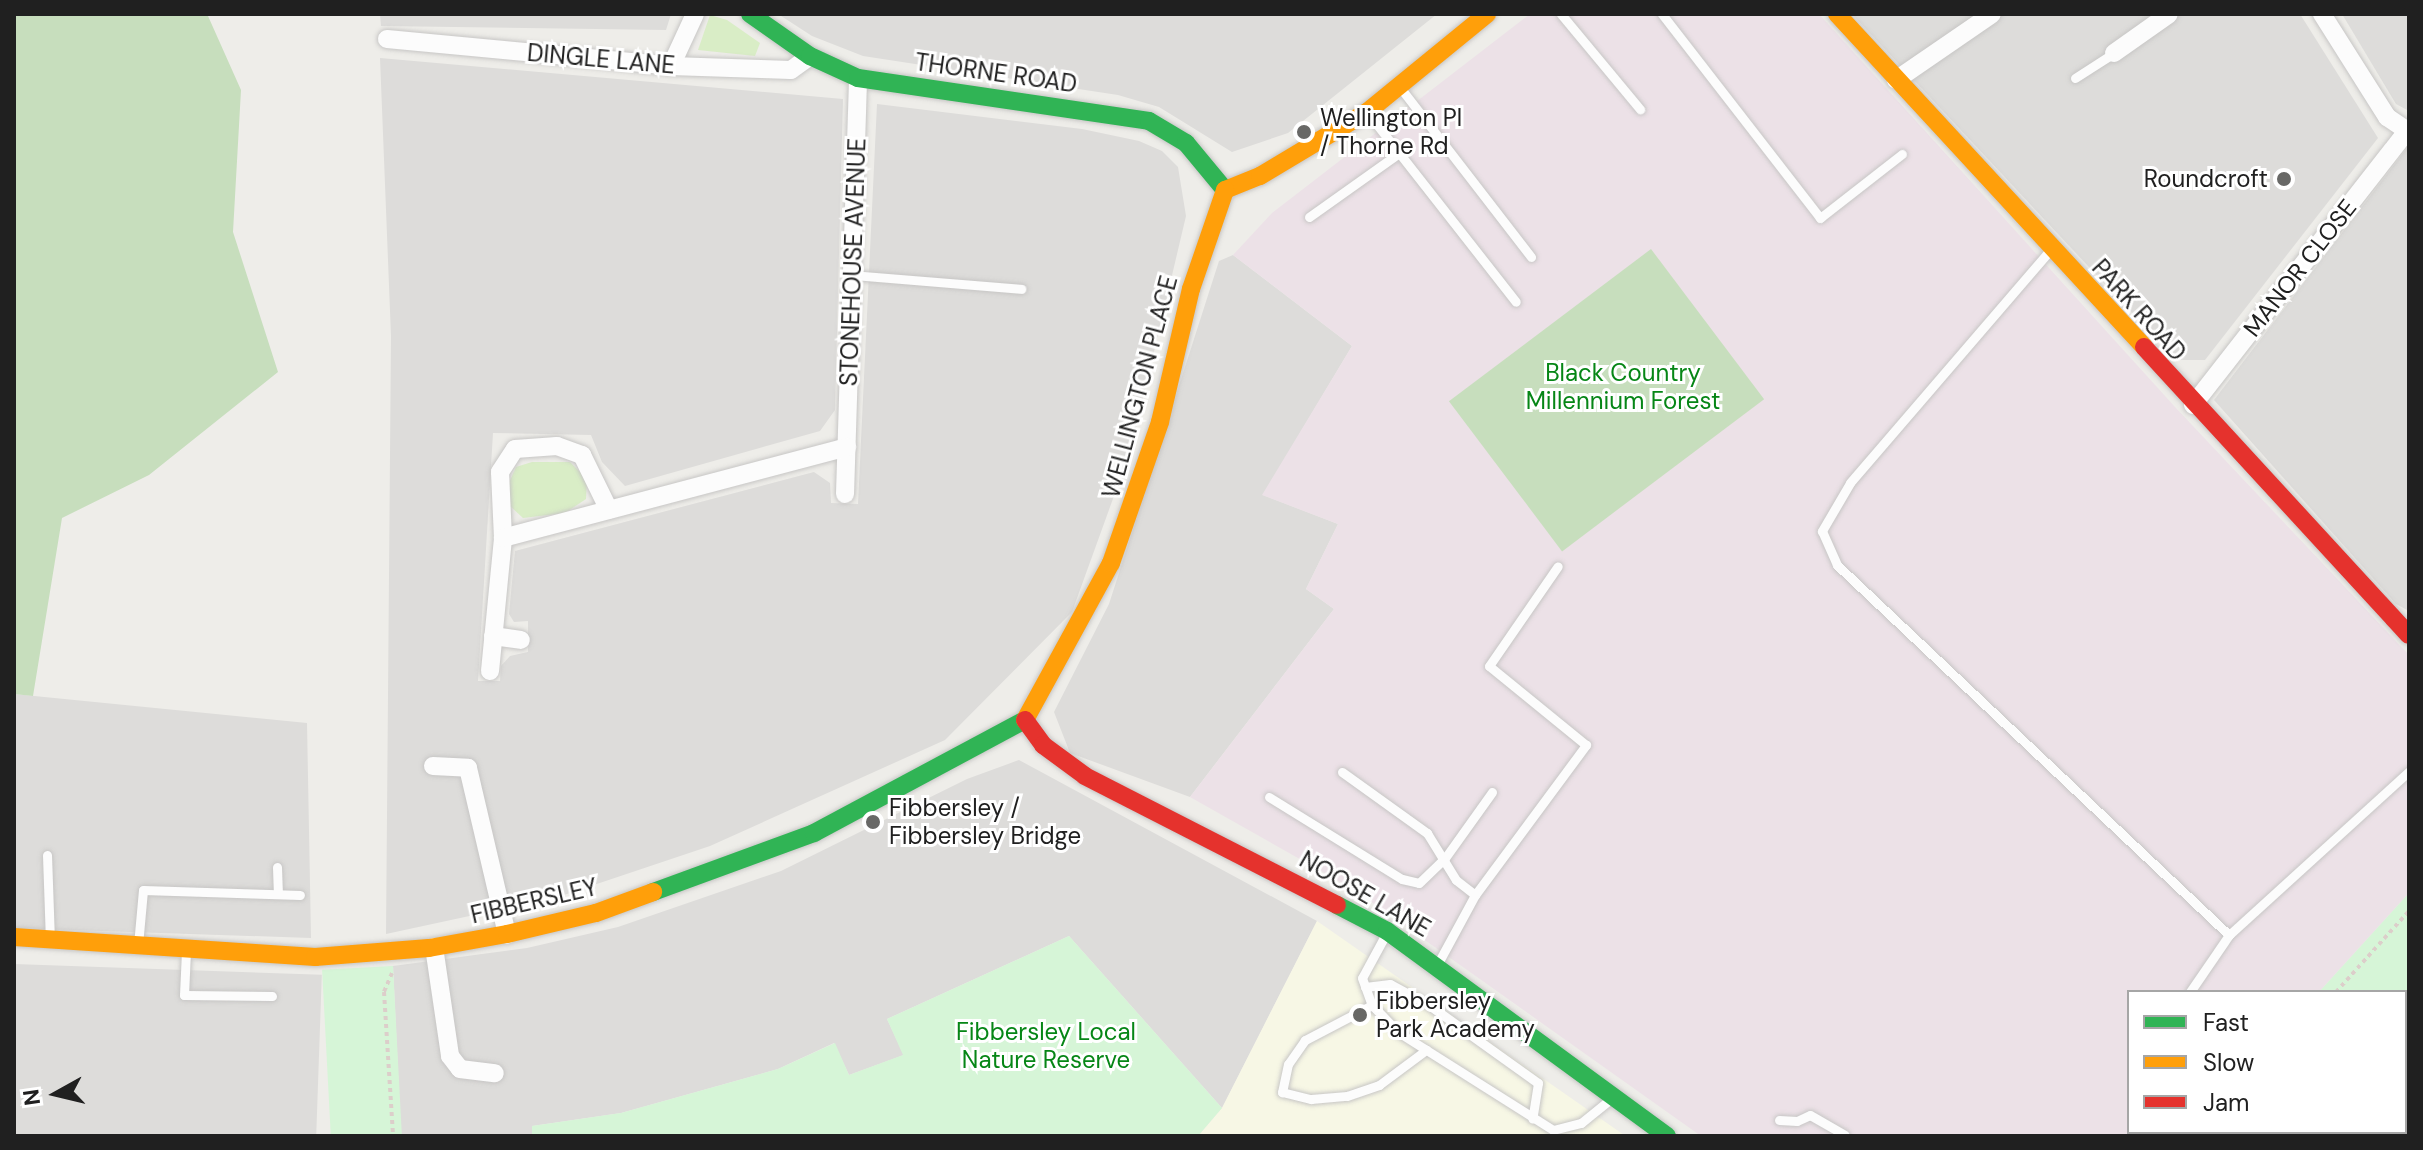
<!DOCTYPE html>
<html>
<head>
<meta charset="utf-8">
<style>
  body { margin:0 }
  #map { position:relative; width:2423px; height:1150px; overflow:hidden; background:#eeede9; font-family:"DM Sans",sans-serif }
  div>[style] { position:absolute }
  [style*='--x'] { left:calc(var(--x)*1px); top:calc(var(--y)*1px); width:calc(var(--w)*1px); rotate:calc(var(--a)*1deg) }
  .residential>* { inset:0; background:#dddcda; transform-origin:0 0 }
  .industrial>* { inset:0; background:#ece1e7 }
  .education>* { inset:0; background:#f7f7e5 }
  .grass>* { inset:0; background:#d9edc6 }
  .forest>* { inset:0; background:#c7debd; transform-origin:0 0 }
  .park>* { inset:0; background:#d6f5d7; transform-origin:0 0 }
  .path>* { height:4px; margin-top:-2px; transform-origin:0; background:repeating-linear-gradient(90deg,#dcceca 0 4px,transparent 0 8px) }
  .roads { filter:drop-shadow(0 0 2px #c7c6c5) drop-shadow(0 0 2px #c7c6c5) }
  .lane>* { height:9px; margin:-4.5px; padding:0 4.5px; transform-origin:4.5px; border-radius:4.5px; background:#fcfcfc }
  .street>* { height:18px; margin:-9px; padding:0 9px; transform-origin:9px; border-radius:9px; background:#fcfcfc }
  .fast>* { height:18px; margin:-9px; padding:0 9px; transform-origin:9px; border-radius:9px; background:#30b455 }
  .slow>* { height:18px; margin:-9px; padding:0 9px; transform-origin:9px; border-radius:9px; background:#ff9f0a }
  .jam>* { height:18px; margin:-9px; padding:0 9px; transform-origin:9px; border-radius:9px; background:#e5322d }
  .dots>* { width:22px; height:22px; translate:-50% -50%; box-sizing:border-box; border:4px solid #fff; border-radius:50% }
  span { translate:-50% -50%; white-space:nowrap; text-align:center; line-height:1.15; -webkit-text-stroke:6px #fff; paint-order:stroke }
  .street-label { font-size:24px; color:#202020 }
  .poi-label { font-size:24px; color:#202020 }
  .left { translate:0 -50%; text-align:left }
  .right { translate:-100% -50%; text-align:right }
  .park-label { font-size:24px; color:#068616 }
  .frame { position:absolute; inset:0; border:16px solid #202020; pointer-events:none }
  .legend { position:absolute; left:2127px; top:990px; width:280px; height:144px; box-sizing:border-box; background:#fff; border:2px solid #a6a6a6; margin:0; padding:10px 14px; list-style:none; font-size:24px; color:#202020 }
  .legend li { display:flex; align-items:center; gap:16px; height:40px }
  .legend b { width:40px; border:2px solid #a6a6a6 }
  .north { position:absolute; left:16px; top:1054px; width:80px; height:80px; -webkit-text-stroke:6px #fff; paint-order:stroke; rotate:262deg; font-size:22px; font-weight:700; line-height:32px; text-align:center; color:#202020 }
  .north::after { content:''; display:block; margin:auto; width:28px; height:36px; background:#202020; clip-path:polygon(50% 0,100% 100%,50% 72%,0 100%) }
</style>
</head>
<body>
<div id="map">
  <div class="residential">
    <div style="clip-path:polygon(380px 14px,671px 14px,666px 30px,381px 26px)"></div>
    <div style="clip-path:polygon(778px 14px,1437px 14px,1288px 133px,1232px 152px,1159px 107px,1118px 95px,863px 56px,812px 36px)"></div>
    <div style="clip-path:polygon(1852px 14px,2300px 14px,2378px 138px,2205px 360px,2176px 360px)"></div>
    <div style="clip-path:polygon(2342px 14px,2409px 14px,2409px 111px,2396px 104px)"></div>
    <div style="clip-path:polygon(380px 58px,843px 99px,835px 410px,820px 431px,625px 486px,602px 462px,591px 435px,493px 433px,478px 681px,500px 681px,501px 666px,510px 656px,528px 652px,528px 621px,514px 622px,509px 614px,515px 551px,814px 472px,830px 483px,831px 503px,858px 504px,877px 104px,1082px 129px,1139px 141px,1162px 151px,1178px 167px,1186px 216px,1131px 449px,1072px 612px,945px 740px,710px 846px,558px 897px,386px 934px,391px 336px)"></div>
    <div style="clip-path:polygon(2407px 148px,2409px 149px,2409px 611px,2396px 604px,2214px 400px)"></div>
    <div style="clip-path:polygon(1233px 255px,1352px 346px,1263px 495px,1338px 524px,1306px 589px,1334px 609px,1190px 797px,1070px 753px,1054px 712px,1109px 604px,1219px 261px)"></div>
    <div style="clip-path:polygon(14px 694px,307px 723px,311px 938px,14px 928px)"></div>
    <div style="clip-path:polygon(1019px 760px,1317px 921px,1222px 1108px,1069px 936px,887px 1019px,904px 1055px,849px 1075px,834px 1043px,778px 1069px,621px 1113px,532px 1126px,532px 1136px,401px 1136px,393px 966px,527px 948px,618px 927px,781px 871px,967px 779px)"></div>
    <div style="left:14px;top:964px;width:308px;height:172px;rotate:2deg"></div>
  </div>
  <div class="industrial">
    <div style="clip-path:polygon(1530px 14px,1819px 14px,2175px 407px,2409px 655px,2409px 893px,2319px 992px,2129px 992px,2129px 1132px,2192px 1132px,2188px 1136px,1701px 1136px,1353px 889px,1190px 797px,1334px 609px,1306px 589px,1338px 524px,1262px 495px,1352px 346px,1233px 255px,1272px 213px)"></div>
  </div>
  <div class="education">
    <div style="clip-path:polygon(1317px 921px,1624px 1135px,1198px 1136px,1222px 1108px)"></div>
  </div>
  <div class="grass">
    <div style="clip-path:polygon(710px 15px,727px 20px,760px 43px,755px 56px,698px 50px)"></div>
    <div style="clip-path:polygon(532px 462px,570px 462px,587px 479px,586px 499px,565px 513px,523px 518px,510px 506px,508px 485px,516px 467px)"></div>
  </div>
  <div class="forest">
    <div style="clip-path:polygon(14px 14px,208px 16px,241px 90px,233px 232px,278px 372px,149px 475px,62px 518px,33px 696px,14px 694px)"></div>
    <div style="left:1651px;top:249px;width:188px;height:253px;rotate:53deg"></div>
  </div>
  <div class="park">
    <div style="clip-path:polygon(2409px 893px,2409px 1136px,2188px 1136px,2405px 1132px,2405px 992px,2319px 992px)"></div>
    <div style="clip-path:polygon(1069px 936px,1222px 1108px,1198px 1136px,532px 1136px,532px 1126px,621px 1113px,778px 1069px,835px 1043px,849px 1075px,903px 1055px,887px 1019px)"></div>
    <div style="left:393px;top:966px;width:170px;height:71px;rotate:87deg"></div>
  </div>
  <div class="path">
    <div style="--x:392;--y:973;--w:21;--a:113"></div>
    <div style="--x:384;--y:992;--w:144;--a:86.4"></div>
    <div style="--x:2336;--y:992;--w:109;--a:-48"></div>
    <div style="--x:2210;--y:1136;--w:5;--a:-53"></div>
  </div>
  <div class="roads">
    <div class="lane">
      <div style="--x:1561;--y:14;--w:124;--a:50.3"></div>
      <div style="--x:1662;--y:14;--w:258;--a:52.2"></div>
      <div style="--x:1820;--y:218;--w:104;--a:-38"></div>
      <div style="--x:2075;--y:78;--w:46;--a:-32.7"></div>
      <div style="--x:1399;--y:86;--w:216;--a:52.3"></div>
      <div style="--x:1367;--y:112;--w:241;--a:51.9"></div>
      <div style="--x:1309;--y:217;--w:110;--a:-35.4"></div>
      <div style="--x:2051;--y:249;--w:308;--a:130.7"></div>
      <div style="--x:1850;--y:483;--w:56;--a:120.3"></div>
      <div style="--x:1822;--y:531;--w:37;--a:66"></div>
      <div style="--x:1837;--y:565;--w:539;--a:43.35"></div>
      <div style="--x:2229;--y:935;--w:69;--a:124.4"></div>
      <div style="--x:852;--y:275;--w:170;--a:4.7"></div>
      <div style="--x:1342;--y:772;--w:105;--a:35.7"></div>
      <div style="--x:1427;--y:833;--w:55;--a:58.3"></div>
      <div style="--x:1456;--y:880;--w:24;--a:38"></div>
      <div style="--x:1269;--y:797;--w:156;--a:31.7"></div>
      <div style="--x:1402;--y:879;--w:17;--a:13"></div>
      <div style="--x:1419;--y:883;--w:36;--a:-44"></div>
      <div style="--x:1445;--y:858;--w:81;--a:-54.5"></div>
      <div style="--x:47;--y:855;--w:84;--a:88"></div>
      <div style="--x:277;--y:867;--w:27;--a:88"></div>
      <div style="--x:1387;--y:932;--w:52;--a:118.5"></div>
      <div style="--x:1362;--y:978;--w:29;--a:70"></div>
      <div style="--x:1372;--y:1005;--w:37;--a:46"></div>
      <div style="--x:1398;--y:1032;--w:183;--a:32.3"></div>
      <div style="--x:1553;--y:1130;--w:29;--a:-14"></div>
      <div style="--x:1581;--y:1123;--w:41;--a:-39.1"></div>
      <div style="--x:2229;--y:935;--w:244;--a:-42.3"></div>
      <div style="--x:138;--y:945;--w:55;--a:-84.8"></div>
      <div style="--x:143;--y:890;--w:157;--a:1.8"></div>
      <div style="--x:186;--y:951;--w:44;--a:92.6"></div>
      <div style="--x:184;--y:995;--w:88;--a:0.7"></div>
      <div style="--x:1437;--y:965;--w:80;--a:-61.5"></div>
      <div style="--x:1475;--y:895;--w:187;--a:-53.5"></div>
      <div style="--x:1586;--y:745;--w:125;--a:-140.8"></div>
      <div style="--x:1489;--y:666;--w:121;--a:-55.4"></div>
      <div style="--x:1365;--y:987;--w:25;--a:-7"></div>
      <div style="--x:1390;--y:984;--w:44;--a:28.3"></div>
      <div style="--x:1429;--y:1005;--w:134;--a:35.6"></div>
      <div style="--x:1538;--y:1083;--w:36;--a:99"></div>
      <div style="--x:1372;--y:1005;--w:76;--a:152.4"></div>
      <div style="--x:1305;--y:1040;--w:29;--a:125"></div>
      <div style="--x:1288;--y:1064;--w:29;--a:102"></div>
      <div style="--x:1282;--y:1092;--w:30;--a:14"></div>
      <div style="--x:1311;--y:1099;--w:36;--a:-5"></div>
      <div style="--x:1347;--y:1096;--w:34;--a:-19"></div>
      <div style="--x:1379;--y:1085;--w:59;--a:-36.7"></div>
      <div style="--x:1779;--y:1120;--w:18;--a:3"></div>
      <div style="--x:1797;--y:1121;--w:14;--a:-25"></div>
      <div style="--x:1810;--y:1115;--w:40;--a:29.7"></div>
    </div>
    <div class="street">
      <div style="--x:2322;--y:14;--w:122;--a:57.7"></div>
      <div style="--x:2387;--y:117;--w:27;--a:34"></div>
      <div style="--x:387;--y:39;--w:285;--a:5.4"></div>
      <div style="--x:671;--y:66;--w:120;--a:1.9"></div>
      <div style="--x:791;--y:70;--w:24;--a:-36"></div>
      <div style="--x:2114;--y:53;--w:67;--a:-35.3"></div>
      <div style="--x:671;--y:66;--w:57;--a:-65.2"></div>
      <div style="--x:1896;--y:80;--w:116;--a:-34.5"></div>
      <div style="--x:2193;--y:405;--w:348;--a:-52"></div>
      <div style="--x:845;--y:494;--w:416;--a:-88.2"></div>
      <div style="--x:503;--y:538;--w:66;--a:-92.6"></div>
      <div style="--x:500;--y:472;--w:27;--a:-57"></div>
      <div style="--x:515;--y:449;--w:42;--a:-4.1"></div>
      <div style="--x:557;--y:446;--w:27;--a:20"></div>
      <div style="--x:582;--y:455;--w:61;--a:63.9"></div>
      <div style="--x:493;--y:636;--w:28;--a:8"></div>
      <div style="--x:490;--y:671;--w:134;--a:-84.4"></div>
      <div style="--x:503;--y:538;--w:356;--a:-14.8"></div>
      <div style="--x:433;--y:766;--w:35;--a:3"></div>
      <div style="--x:468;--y:768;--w:171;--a:76.8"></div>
      <div style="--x:434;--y:947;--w:110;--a:81.6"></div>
      <div style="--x:450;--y:1056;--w:16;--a:52"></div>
      <div style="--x:460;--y:1069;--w:35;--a:7"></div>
    </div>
    <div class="fast">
      <div style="--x:750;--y:14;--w:73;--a:35"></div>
      <div style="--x:810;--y:56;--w:53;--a:24.6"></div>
      <div style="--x:858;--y:78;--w:294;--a:8.4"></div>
      <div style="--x:1149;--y:121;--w:43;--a:30.7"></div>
      <div style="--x:1186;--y:143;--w:61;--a:50.3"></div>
      <div style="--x:653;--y:892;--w:171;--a:-20.1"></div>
      <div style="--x:814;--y:833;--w:239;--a:-28.2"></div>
      <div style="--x:1337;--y:905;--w:56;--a:27.5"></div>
      <div style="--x:1387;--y:931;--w:347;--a:36.2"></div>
    </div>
    <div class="slow">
      <div style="--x:1837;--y:14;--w:453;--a:47.3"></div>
      <div style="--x:1225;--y:190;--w:38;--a:-22"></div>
      <div style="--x:1260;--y:176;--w:125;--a:-30.9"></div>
      <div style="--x:1367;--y:112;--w:155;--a:-39.2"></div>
      <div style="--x:1025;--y:720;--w:179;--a:-61.3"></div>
      <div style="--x:1111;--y:563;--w:149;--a:-70.8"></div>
      <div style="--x:1160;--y:422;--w:137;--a:-76.9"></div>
      <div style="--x:1191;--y:289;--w:105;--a:-71"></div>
      <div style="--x:14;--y:937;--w:302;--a:3.8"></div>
      <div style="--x:315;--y:957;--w:114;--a:-4.5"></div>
      <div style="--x:429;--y:948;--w:79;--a:-10.2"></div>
      <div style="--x:507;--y:934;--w:91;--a:-13.3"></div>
      <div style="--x:596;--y:913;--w:61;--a:-20.2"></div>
    </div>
    <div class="jam">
      <div style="--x:2144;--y:347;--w:391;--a:47.4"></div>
      <div style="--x:1025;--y:720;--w:31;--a:54"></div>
      <div style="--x:1043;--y:745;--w:52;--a:36.4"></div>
      <div style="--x:1085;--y:776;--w:283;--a:27.1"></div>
    </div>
  </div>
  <div class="dots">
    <div style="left:1304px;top:132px;background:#686866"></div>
    <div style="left:2284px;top:179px;background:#686866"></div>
    <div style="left:873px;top:822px;background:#686866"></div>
    <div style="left:1360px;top:1015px;background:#686866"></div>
  </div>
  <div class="street-label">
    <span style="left:601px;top:59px;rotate:5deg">DINGLE LANE</span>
    <span style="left:996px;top:73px;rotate:8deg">THORNE ROAD</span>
    <span style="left:853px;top:262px;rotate:-88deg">STONEHOUSE AVENUE</span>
    <span style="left:2300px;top:268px;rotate:-52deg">MANOR CLOSE</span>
    <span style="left:2139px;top:310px;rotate:48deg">PARK ROAD</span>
    <span style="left:1140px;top:387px;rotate:-75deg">WELLINGTON PLACE</span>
    <span style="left:1365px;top:894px;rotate:30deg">NOOSE LANE</span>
    <span style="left:534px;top:901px;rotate:-13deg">FIBBERSLEY</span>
  </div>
  <div class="poi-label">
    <span class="left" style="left:1320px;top:132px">Wellington Pl<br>/ Thorne Rd</span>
    <span class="right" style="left:2268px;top:179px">Roundcroft</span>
    <span class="left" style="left:889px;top:822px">Fibbersley /<br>Fibbersley Bridge</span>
    <span class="left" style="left:1376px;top:1015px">Fibbersley<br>Park Academy</span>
  </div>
  <div class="park-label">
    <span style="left:1623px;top:387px">Black Country<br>Millennium Forest</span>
    <span style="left:1046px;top:1046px">Fibbersley Local<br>Nature Reserve</span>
  </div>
  <div class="frame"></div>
  <ul class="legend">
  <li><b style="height:10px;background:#30b455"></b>Fast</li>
  <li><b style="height:10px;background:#ff9f0a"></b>Slow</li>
  <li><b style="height:10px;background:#e5322d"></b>Jam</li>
  </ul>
  <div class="north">N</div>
</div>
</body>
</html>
